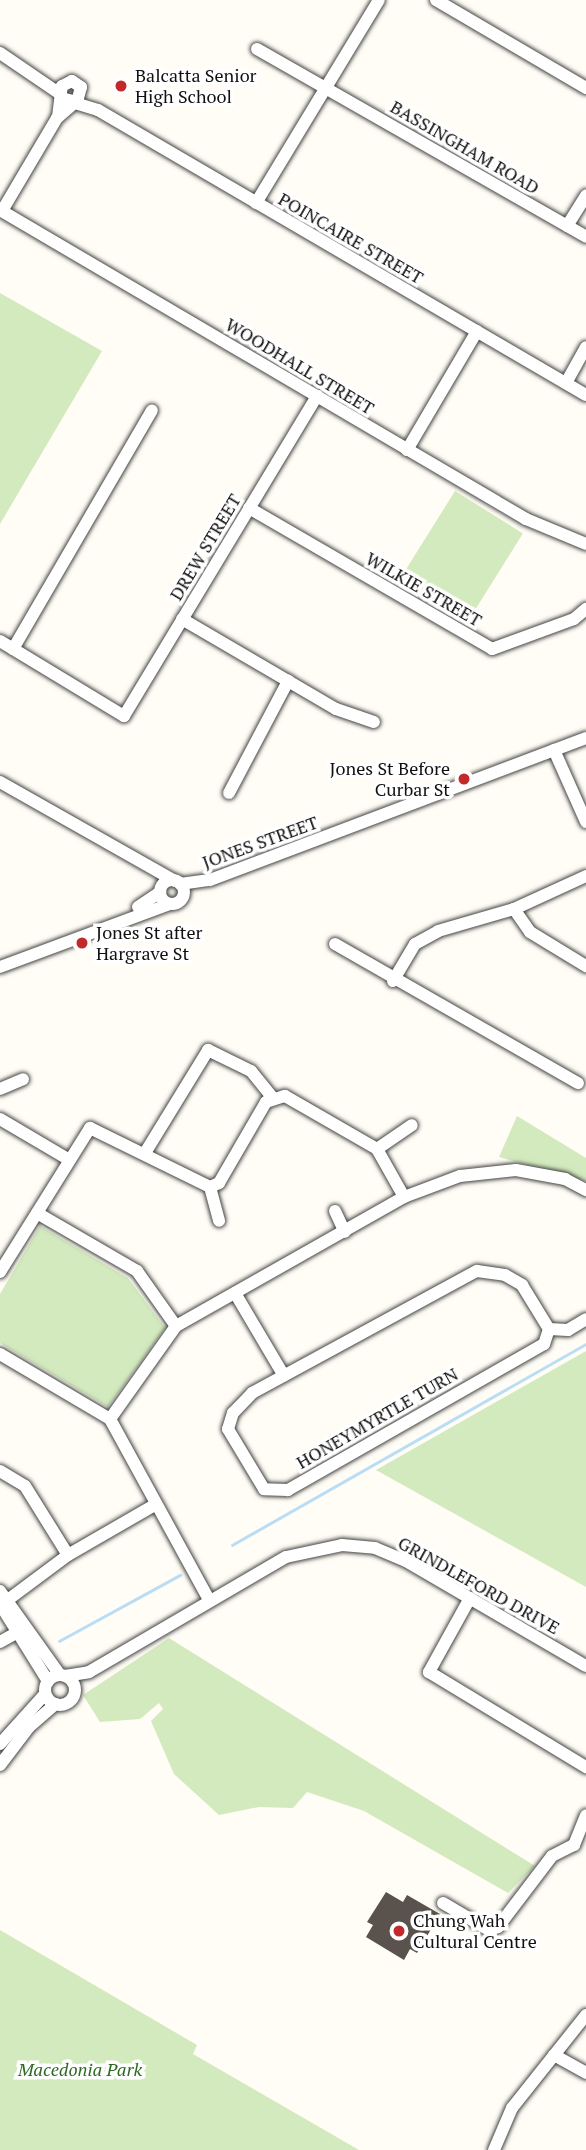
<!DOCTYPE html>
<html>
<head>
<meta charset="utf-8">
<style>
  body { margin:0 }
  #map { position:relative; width:586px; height:2150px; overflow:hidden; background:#fffdf5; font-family:"PT Serif",serif }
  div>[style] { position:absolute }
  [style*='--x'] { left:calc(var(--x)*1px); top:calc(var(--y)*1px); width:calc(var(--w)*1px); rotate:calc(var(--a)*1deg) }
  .green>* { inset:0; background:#d3eabe; transform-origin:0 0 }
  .stream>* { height:2.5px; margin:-1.25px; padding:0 1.25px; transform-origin:1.25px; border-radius:1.25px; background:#baddf6 }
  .building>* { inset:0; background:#5a534d }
  .roads { filter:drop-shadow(0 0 2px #444) drop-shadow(0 0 2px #444) }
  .minor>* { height:12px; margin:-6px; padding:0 6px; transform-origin:6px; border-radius:6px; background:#fff }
  .minor>.ring { margin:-6px; padding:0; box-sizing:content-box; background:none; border:12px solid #fff; border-radius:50% }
  .dots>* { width:19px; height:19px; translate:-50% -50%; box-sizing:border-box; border:4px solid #fff; border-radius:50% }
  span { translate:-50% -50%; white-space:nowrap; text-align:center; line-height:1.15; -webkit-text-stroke:7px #fff; paint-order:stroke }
  .poi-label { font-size:18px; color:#111 }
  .left { translate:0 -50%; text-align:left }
  .right { translate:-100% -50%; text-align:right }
  .street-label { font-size:18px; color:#111 }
  .park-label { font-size:18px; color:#2d6921; font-style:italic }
</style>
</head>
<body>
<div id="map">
  <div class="green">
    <div style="clip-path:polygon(0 293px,102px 351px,0 524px)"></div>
    <div style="left:455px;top:491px;width:80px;height:105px;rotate:32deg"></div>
    <div style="clip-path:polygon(517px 1116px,586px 1158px,586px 1181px,499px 1157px)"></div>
    <div style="clip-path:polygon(40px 1226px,128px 1278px,165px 1328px,108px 1407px,0 1343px,0 1294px)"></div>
    <div style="clip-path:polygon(586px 1351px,586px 1587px,376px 1470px)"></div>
    <div style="clip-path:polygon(169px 1638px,535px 1866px,508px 1893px,364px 1811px,307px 1792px,293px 1808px,259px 1807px,219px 1815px,174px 1774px,151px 1721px,163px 1709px,159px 1703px,140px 1719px,100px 1722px,83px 1695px)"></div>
    <div style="clip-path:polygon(0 1930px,197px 2045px,193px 2054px,359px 2150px,0 2150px)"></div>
  </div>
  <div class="stream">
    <div style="--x:232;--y:1545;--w:407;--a:-29.6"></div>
    <div style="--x:59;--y:1641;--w:138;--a:-28.6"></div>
  </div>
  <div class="building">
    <div style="clip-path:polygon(386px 1892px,403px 1902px,407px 1895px,440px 1914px,417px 1953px,410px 1949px,404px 1960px,366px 1937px,373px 1925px,367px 1922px)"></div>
  </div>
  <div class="roads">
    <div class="minor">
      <div style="--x:436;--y:0;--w:174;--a:30.4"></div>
      <div style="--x:257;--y:49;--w:379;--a:29.7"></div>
      <div style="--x:0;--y:53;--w:73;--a:34.3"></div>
      <div style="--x:75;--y:103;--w:24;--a:17"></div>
      <div style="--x:98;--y:110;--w:565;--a:30.29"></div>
      <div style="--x:58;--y:117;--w:31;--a:-83"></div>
      <div style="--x:62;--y:86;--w:11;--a:-27"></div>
      <div style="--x:72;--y:81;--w:11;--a:34"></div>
      <div style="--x:81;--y:87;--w:16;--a:105"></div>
      <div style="--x:77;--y:102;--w:16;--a:-166"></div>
      <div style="--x:256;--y:203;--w:237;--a:-58.8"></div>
      <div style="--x:0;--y:210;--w:610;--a:30.43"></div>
      <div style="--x:526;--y:519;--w:65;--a:22.6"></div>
      <div style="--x:2;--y:211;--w:108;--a:-59.4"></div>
      <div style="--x:57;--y:118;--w:21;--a:-41"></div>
      <div style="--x:567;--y:226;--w:36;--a:-58"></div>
      <div style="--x:566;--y:383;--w:41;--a:-60.9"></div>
      <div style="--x:407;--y:450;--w:138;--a:-59.5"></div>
      <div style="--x:249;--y:508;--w:281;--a:30.1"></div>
      <div style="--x:492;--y:649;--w:87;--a:-20.1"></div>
      <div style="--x:574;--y:619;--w:16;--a:-40"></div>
      <div style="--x:182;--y:619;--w:178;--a:30.3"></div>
      <div style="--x:336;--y:709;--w:40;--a:18.9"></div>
      <div style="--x:0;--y:641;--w:145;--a:31.2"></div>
      <div style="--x:124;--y:716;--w:374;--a:-58.9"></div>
      <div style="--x:13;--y:649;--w:276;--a:-59.8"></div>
      <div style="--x:554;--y:750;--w:79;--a:66"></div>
      <div style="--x:0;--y:782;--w:201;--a:29.5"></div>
      <div style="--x:229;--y:793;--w:127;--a:-62.2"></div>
      <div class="ring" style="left:160px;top:880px;width:12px;height:12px"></div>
      <div style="--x:180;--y:884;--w:30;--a:-8"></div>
      <div style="--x:210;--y:880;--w:402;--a:-20.7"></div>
      <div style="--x:138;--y:907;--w:27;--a:-34"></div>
      <div style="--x:514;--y:909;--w:28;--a:55"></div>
      <div style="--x:530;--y:932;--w:66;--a:31.3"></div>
      <div style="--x:335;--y:944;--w:280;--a:29.8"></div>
      <div style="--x:0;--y:967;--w:180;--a:-20.4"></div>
      <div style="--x:393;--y:981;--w:43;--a:-59.3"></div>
      <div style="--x:415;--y:944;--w:26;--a:-29"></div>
      <div style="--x:438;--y:931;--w:79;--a:-16.1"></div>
      <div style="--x:514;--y:909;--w:79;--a:-24.6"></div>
      <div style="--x:0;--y:1089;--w:25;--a:-23"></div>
      <div style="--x:0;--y:1119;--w:79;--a:30.5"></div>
      <div style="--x:377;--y:1149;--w:42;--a:-34.4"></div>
      <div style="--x:145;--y:1153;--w:121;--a:-58.5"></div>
      <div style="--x:208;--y:1050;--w:48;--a:26"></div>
      <div style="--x:251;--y:1071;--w:33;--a:51"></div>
      <div style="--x:210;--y:1187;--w:35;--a:75"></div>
      <div style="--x:335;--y:1211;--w:23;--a:65"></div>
      <div style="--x:37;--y:1213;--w:116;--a:30.1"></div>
      <div style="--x:137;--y:1271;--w:67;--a:54.7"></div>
      <div style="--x:477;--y:1271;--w:28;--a:8"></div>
      <div style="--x:505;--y:1275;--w:20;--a:30"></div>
      <div style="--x:522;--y:1285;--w:52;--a:58.5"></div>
      <div style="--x:549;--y:1329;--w:16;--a:108"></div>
      <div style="--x:544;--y:1344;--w:295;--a:150.3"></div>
      <div style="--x:288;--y:1490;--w:24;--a:-178"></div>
      <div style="--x:264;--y:1489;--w:70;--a:-121"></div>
      <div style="--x:228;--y:1429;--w:17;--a:-73"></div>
      <div style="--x:233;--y:1413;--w:28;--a:-46"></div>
      <div style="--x:252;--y:1393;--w:256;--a:-28.5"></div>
      <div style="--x:0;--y:1272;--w:170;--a:-58"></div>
      <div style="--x:90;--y:1128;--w:134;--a:26.2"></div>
      <div style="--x:210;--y:1187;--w:10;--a:-24"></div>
      <div style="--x:219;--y:1183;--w:94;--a:-59.9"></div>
      <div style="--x:266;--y:1102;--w:20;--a:-18"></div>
      <div style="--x:285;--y:1096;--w:106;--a:29.9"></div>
      <div style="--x:377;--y:1149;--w:55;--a:60.6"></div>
      <div style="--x:235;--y:1293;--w:96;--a:59.4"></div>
      <div style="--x:549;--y:1329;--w:19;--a:3"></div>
      <div style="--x:568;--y:1330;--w:21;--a:-31"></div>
      <div style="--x:0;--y:1354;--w:128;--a:30.6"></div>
      <div style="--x:110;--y:1419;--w:206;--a:61.3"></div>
      <div style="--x:110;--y:1419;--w:114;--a:-54.6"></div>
      <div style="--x:176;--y:1326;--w:262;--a:-29.5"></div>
      <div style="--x:404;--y:1197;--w:60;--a:-20.6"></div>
      <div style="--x:460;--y:1176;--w:56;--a:-6.1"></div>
      <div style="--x:516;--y:1170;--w:50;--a:10.4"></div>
      <div style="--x:565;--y:1179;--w:24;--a:28"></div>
      <div style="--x:0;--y:1471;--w:29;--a:31"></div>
      <div style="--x:25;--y:1486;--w:81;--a:58.1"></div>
      <div style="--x:0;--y:1591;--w:103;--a:54.5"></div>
      <div style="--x:470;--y:1598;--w:85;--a:119"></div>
      <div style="--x:429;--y:1672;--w:184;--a:31.2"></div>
      <div style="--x:9;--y:1599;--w:74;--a:-36.7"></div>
      <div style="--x:68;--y:1555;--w:98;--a:-30"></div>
      <div style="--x:0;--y:1604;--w:91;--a:58.1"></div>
      <div style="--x:0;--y:1642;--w:21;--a:-29"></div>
      <div class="ring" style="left:45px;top:1675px;width:18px;height:18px"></div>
      <div style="--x:65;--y:1676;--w:24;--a:-9"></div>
      <div style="--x:89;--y:1672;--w:228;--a:-30.3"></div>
      <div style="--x:286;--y:1557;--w:57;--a:-12.1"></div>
      <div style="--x:342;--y:1545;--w:33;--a:5"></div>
      <div style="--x:375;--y:1548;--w:34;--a:23"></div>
      <div style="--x:406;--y:1561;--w:208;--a:30.3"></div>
      <div style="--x:0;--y:1744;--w:67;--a:-48"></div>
      <div style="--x:0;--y:1765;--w:48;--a:-52.7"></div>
      <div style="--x:29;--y:1727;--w:35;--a:-41"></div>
      <div style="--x:574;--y:1845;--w:32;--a:-68"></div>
      <div style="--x:443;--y:1903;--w:53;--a:30.4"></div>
      <div style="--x:489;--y:1930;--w:9;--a:-18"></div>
      <div style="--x:498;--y:1927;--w:89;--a:-52.7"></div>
      <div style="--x:552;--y:1856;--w:25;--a:-27"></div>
      <div style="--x:554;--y:2055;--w:37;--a:29"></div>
      <div style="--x:494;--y:2150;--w:46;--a:-66.8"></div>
      <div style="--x:512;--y:2108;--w:119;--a:-51.5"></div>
    </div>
  </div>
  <div class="dots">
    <div style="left:121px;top:86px;background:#c1292a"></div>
    <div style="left:464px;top:779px;background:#c1292a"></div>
    <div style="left:82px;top:943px;background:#c1292a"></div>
    <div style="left:399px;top:1931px;background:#c1292a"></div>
  </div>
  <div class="poi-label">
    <span class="left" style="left:135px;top:86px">Balcatta Senior<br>High School</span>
    <span class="right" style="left:450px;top:779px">Jones St Before<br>Curbar St</span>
    <span class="left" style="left:96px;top:943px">Jones St after<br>Hargrave St</span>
    <span class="left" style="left:413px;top:1931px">Chung Wah<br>Cultural Centre</span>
  </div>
  <div class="street-label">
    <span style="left:465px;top:147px;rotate:30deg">BASSINGHAM ROAD</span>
    <span style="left:351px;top:238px;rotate:30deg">POINCAIRE STREET</span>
    <span style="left:300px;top:366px;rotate:31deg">WOODHALL STREET</span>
    <span style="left:205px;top:547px;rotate:-59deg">DREW STREET</span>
    <span style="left:424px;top:589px;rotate:30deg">WILKIE STREET</span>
    <span style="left:260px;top:842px;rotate:-20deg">JONES STREET</span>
    <span style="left:377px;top:1418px;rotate:-30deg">HONEYMYRTLE TURN</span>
    <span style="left:479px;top:1585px;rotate:29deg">GRINDLEFORD DRIVE</span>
  </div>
  <div class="park-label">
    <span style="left:80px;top:2069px">Macedonia Park</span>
  </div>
</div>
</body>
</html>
